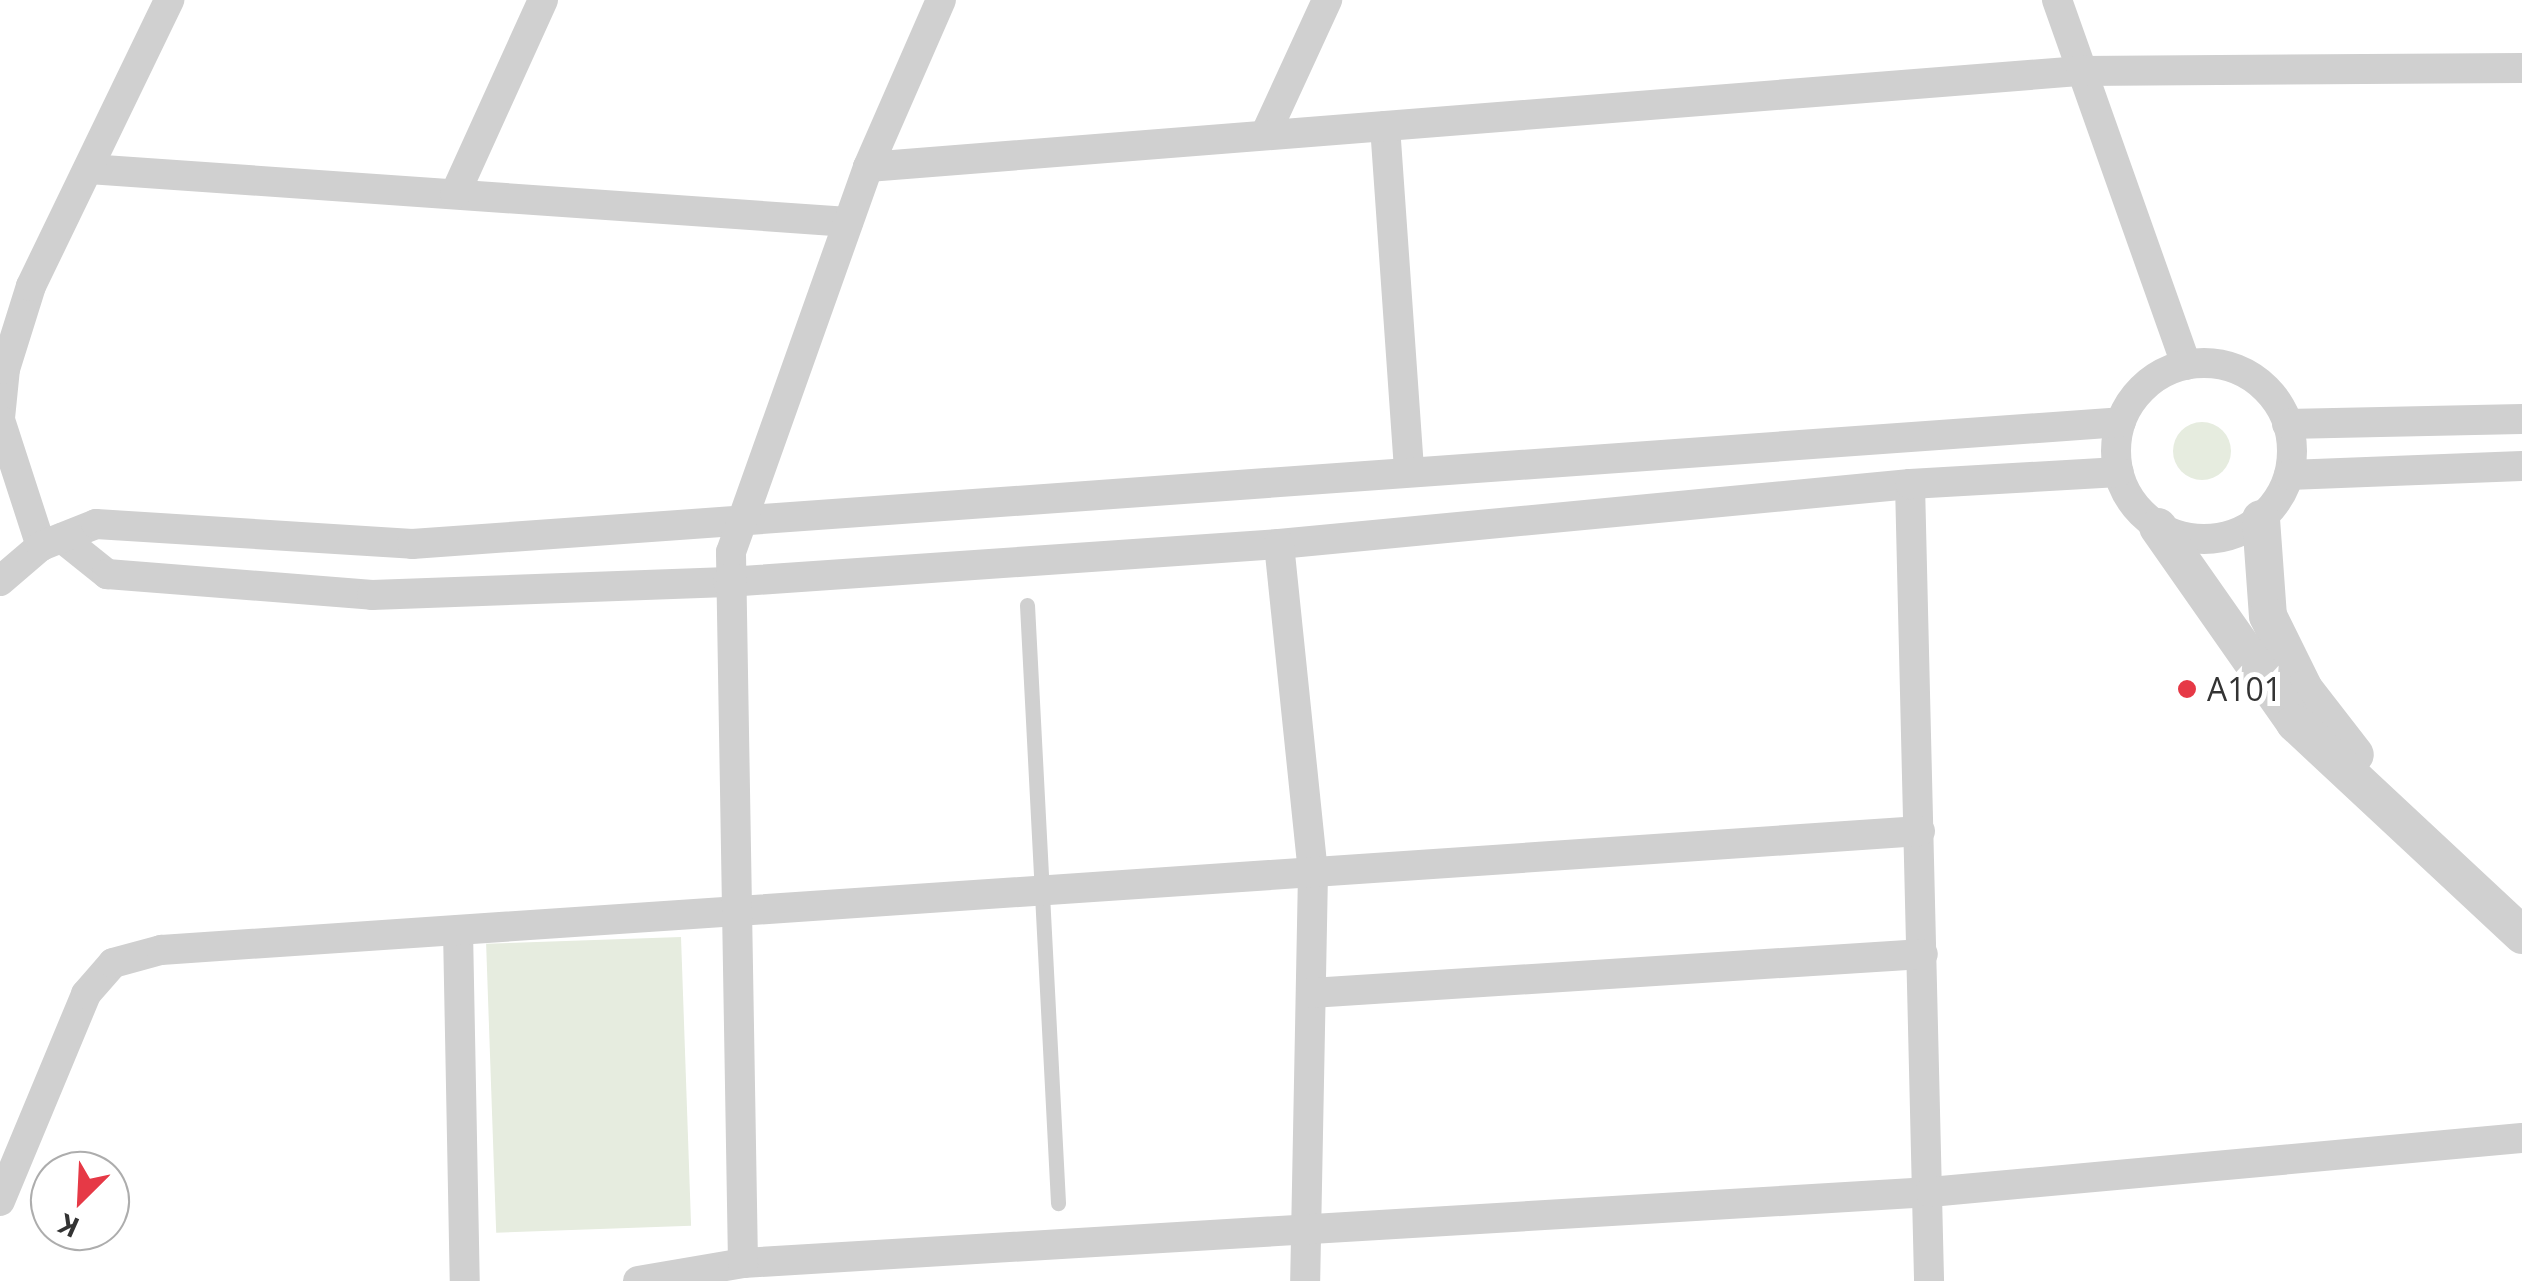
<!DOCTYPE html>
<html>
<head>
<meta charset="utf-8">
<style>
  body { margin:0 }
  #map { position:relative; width:2522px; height:1281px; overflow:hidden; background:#fff; font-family:"Open Sans",sans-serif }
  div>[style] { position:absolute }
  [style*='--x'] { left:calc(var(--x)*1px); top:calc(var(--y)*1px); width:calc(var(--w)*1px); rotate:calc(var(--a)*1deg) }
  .green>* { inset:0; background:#e6ecdf; transform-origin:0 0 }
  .round { border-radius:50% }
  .service>* { height:15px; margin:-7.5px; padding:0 7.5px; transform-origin:7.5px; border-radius:7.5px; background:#d0d0d0 }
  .minor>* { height:30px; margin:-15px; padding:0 15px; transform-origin:15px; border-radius:15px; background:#d0d0d0 }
  .minor>.ring { margin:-15px; padding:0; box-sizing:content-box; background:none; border:30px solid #d0d0d0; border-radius:50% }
  .tertiary>* { height:38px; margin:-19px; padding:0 19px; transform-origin:19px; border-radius:19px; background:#d0d0d0 }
  .dots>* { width:28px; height:28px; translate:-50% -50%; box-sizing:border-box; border:5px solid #fff; border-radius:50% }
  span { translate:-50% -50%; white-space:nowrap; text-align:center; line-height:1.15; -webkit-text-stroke:10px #fff; paint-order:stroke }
  .poi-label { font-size:32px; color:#333 }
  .left { translate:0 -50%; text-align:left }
  .north { position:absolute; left:30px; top:1151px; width:100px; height:100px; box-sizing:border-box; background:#fff; border:2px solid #adadad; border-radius:50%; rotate:204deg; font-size:28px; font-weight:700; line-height:40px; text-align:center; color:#333 }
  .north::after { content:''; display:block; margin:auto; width:35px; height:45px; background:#e63946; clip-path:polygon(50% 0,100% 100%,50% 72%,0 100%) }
</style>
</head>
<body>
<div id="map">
  <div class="green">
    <div class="round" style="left:2173px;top:422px;width:58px;height:58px"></div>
    <div style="left:681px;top:937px;width:289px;height:195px;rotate:88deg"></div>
  </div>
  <div class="service">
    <div style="--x:1027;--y:605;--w:599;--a:87.03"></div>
  </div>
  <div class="minor">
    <div style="--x:2057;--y:0;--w:387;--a:70.5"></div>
    <div style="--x:1385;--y:126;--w:346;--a:86"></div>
    <div style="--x:1265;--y:135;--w:149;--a:-65.3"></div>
    <div style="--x:868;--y:167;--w:1217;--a:-4.53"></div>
    <div style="--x:2081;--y:71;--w:441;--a:-0.4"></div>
    <div style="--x:89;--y:169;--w:761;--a:3.99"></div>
    <div style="--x:455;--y:194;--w:213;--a:-65.6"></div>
    <div class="ring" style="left:2116px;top:363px;width:146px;height:146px"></div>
    <div style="--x:0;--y:418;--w:49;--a:-84.2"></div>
    <div style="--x:5;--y:369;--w:87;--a:-72.6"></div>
    <div style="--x:31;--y:286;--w:318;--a:-64.2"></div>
    <div style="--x:0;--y:420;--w:133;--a:72"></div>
    <div style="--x:2287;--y:424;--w:235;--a:-1.2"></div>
    <div style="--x:2289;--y:475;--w:233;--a:-2.2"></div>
    <div style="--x:1910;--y:484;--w:797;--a:88.63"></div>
    <div style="--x:62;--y:538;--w:58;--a:38.7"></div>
    <div style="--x:107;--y:574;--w:266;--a:4.5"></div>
    <div style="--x:372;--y:595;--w:356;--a:-2.1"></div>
    <div style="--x:728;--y:582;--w:552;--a:-3.95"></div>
    <div style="--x:1279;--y:544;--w:634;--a:-5.43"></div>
    <div style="--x:1910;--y:484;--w:209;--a:-3.3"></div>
    <div style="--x:1279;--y:544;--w:331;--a:84.1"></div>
    <div style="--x:1313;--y:873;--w:408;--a:91.1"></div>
    <div style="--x:0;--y:581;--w:54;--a:-40.5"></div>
    <div style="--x:41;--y:546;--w:59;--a:-21.8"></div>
    <div style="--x:96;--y:524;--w:317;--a:3.6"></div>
    <div style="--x:412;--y:544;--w:1713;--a:-4.08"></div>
    <div style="--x:458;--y:930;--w:351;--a:88.9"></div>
    <div style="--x:1311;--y:993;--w:613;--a:-3.65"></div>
    <div style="--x:0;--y:1201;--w:224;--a:-67.4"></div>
    <div style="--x:86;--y:994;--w:41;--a:-48.9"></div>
    <div style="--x:113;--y:963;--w:50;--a:-15.2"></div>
    <div style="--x:161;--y:950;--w:1763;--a:-3.87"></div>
    <div style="--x:743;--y:1263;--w:1189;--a:-3.42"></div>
    <div style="--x:1930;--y:1192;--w:594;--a:-5.21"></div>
    <div style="--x:638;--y:1281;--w:107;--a:-9.7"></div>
    <div style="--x:743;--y:1263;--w:711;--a:-90.97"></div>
    <div style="--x:731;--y:552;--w:409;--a:-70.4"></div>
    <div style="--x:868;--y:167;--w:182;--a:-66.4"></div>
  </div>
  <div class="tertiary">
    <div style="--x:2261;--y:519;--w:97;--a:85.9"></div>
    <div style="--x:2268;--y:616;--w:81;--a:63.7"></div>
    <div style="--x:2304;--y:689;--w:83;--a:52.3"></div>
    <div style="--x:2158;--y:527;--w:239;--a:55"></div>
    <div style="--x:2295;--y:723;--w:311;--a:43"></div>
  </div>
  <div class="dots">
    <div style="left:2187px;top:689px;background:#e63946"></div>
  </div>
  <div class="poi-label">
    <span class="left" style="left:2207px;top:689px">A101</span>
  </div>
  <div class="north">K</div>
</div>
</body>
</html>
